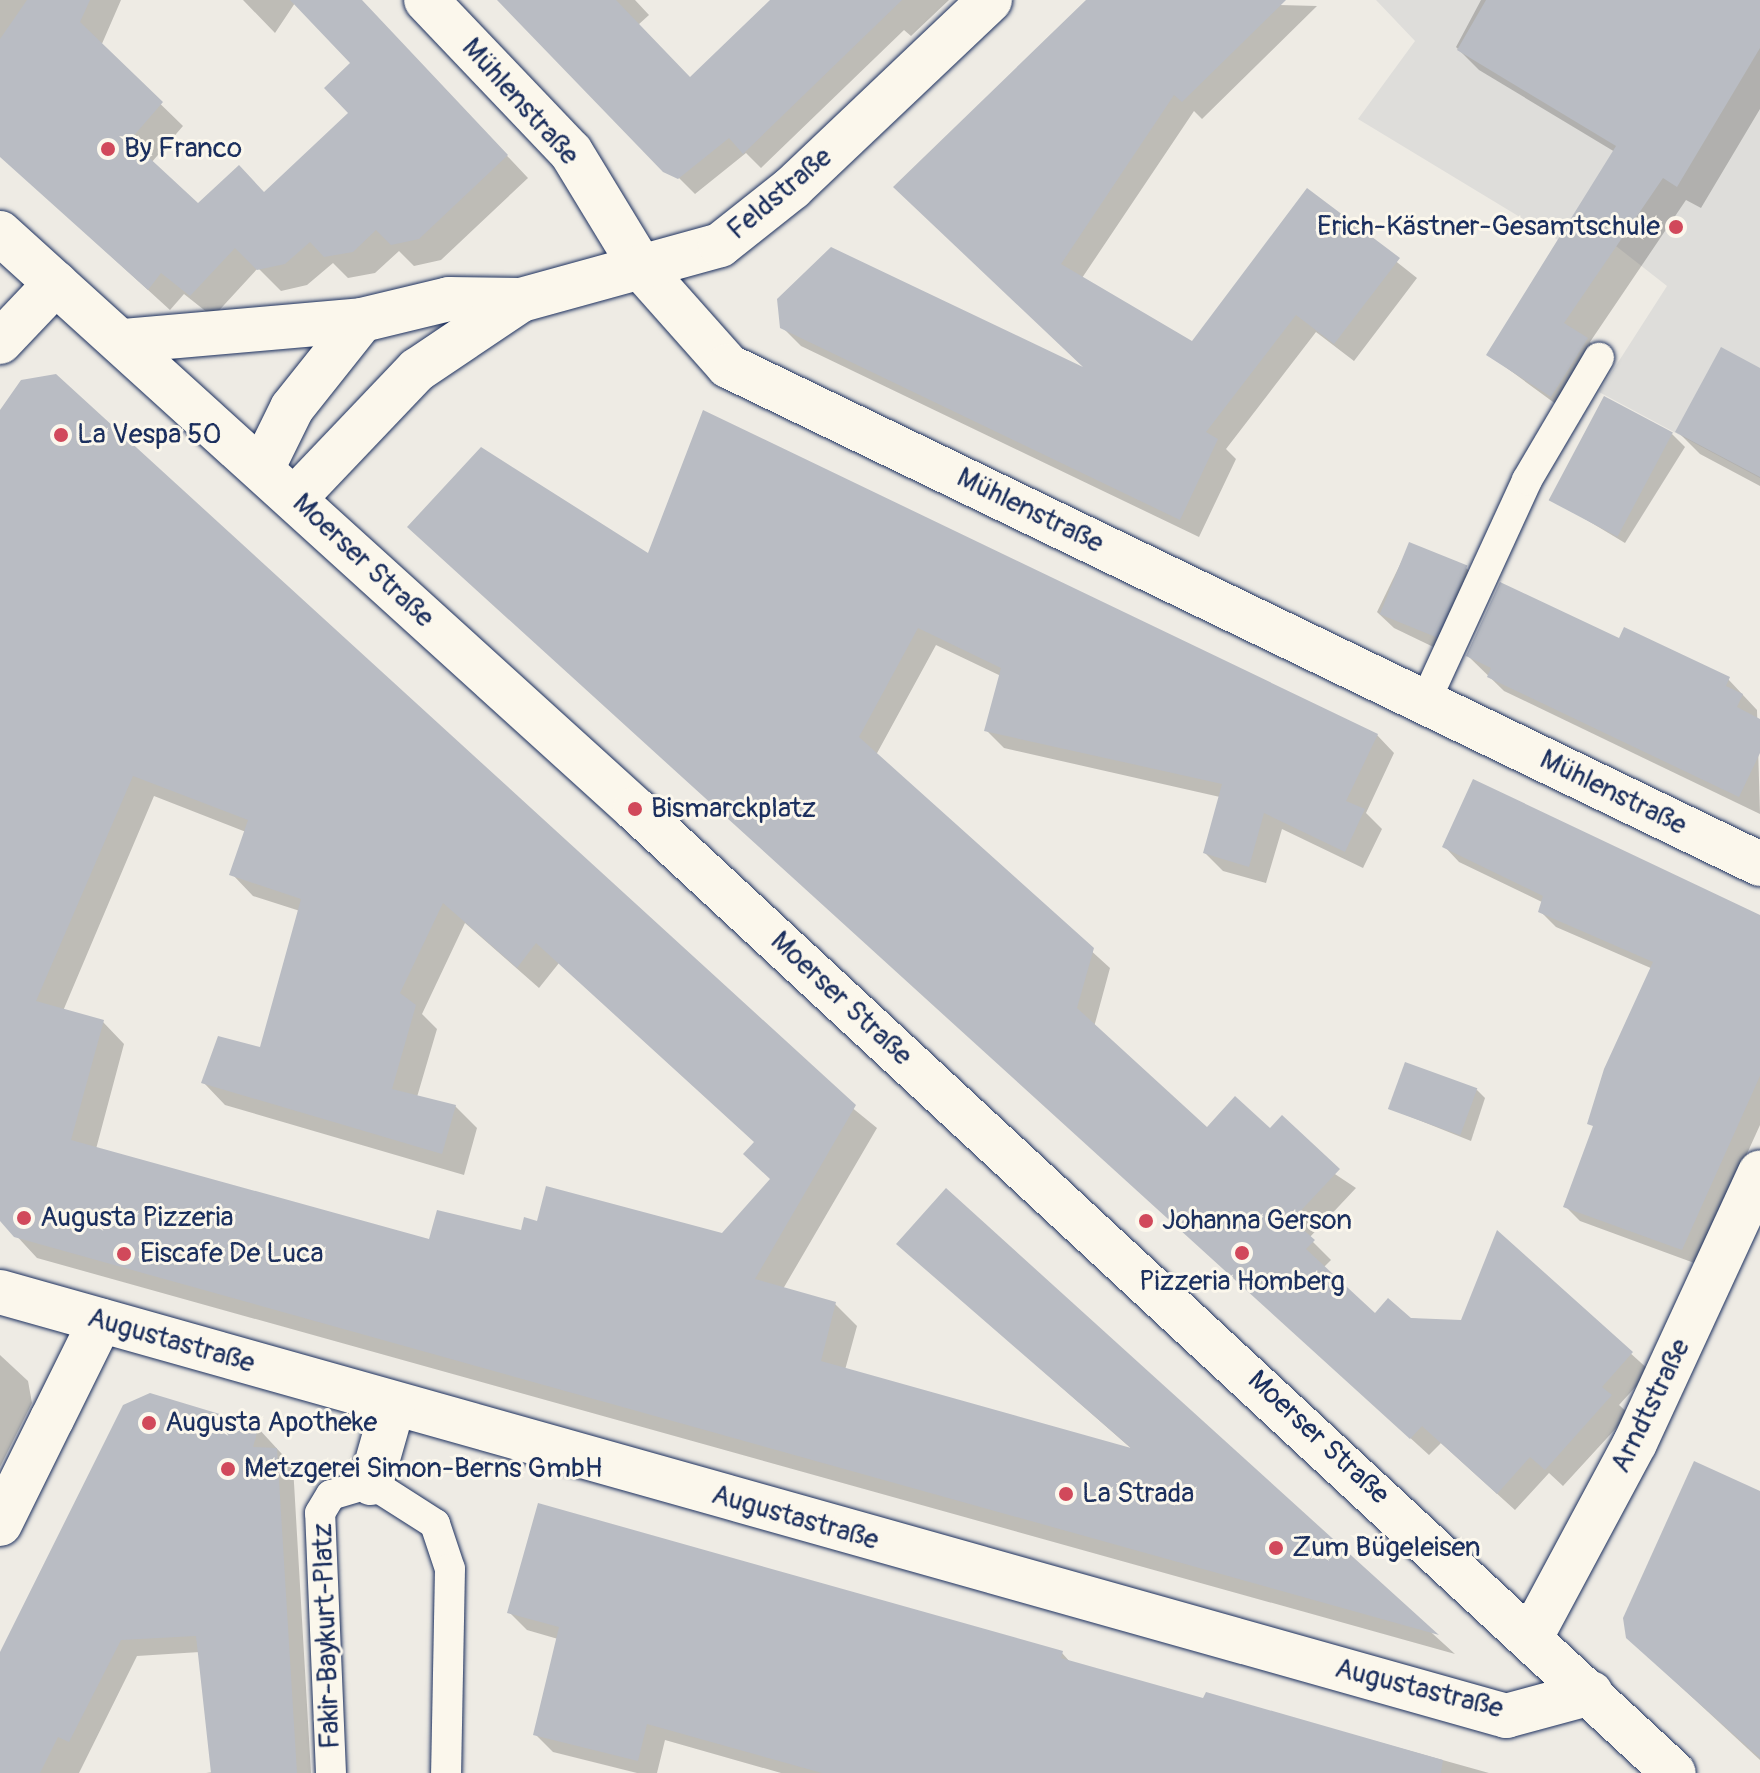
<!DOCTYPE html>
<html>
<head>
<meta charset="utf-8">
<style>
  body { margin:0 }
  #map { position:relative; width:1760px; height:1773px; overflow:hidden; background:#eeebe4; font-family:Pangolin,sans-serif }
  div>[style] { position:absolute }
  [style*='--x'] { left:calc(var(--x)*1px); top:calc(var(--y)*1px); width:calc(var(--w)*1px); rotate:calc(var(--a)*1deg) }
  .built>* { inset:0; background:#deddda }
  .shadow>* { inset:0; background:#0003 }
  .building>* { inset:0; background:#b9bcc3; transform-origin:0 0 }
  .roads { filter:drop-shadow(0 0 2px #1b2f5e) drop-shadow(0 0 2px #1b2f5e) }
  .service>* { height:30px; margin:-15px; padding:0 15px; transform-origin:15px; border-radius:15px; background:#fbf7ec }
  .pedestrian>* { height:44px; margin:-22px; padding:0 22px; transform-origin:22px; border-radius:22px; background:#fbf7ec }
  .minor>* { height:44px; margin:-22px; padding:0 22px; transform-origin:22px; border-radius:22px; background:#fbf7ec }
  .tertiary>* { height:44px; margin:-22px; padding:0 22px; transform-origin:22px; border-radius:22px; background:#fbf7ec }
  .dots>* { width:22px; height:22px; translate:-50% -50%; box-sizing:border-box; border:4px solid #fbf7ec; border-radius:50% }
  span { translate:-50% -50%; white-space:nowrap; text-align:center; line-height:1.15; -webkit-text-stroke:6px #fbf7ec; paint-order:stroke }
  .street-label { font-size:28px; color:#1b2f5e }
  .poi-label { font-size:28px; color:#1b2f5e }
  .left { translate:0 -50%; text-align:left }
  .right { translate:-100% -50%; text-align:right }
</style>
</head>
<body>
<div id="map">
  <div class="built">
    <div style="clip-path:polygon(1376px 0,1760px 0,1760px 478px,1599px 392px,1667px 286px,1575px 214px,1558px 240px,1358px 119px,1415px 41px)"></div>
  </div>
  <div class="shadow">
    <div style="clip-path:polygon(0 0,121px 0,101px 46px,183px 126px,151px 163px,197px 206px,265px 194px,351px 113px,353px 63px,295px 3px,275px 33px,243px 0,360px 0,528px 178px,441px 260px,414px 266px,399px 251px,375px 273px,348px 278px,333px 263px,307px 285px,281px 291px,258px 268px,213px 317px,184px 294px,170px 310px,0 155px)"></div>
    <div style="clip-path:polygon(501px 0,635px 0,649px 15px,638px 25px,690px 79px,772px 0,949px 0,911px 36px,904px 30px,761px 168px,746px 153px,695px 194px)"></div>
    <div style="clip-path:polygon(1089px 0,1317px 6px,1202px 119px,1194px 111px,1082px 278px,1193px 344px,1307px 191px,1417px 278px,1354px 361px,1316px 332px,1226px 449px,1236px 459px,1199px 537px,801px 346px,782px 327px,1089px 372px,914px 205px)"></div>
    <div style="clip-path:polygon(1481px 0,1760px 0,1760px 109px,1701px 208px,1686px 200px,1590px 342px,1610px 363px,1575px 418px,1489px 355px,1615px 152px,1479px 70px,1456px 47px)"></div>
    <div style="clip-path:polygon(1760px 370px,1760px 486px,1700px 454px,1678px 432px)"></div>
    <div style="clip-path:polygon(evenodd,0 413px,877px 1128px,783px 1289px,835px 1304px,857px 1326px,845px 1370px,1134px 1451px,899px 1244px,946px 1191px,1455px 1654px,37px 1258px,0 1218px,0 413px,154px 796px,246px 832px,232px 874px,253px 896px,300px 911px,261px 1050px,204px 1083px,225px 1105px,464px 1175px,477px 1128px,455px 1106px,417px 1097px,437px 1029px,422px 1014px,465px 923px,539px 988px,559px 963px,756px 1143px,772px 1180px,723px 1235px,538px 1223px,522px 1232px,431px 1241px,96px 1149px,124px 1044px,103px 1022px,63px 1011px,154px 796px)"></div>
    <div style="clip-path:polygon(1672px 434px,1685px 447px,1625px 543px,1552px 499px)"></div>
    <div style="clip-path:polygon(1410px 544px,1466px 568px,1483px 584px,1450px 655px,1394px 628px,1377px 612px)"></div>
    <div style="clip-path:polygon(428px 545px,649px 556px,1377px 735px,1394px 753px,1366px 813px,1382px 829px,1363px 868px,1282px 829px,1266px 883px,1223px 871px,1205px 853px,1220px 797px,1004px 748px,986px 730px,1001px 676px,936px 645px,876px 755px,1110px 968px,1094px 1027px,1207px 1130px,1270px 1131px,1356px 1188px,1309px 1238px,1331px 1260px,1323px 1268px,1375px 1316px,1463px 1322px,1498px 1233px,1650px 1371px,1619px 1405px,1629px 1414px,1563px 1486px,1549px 1473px,1515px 1510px,1441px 1443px,1429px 1455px)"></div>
    <div style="clip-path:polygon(1620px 640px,1728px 679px,1757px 710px,1760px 814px,1504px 691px,1468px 656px)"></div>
    <div style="clip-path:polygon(1444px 846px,1760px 917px,1760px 1125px,1697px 1264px,1580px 1221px,1565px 1206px,1653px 969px,1556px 927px,1541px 912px,1544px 903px,1459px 862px)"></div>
    <div style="clip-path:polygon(1477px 1090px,1485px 1098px,1471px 1141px,1391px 1109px)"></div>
    <div style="clip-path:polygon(0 1355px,28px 1381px,32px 1403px,0 1467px)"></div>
    <div style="clip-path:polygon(258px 1428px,293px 1466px,311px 1773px,206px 1773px,213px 1772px,200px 1652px,137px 1656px,79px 1773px,0 1773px,0 1656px)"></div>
    <div style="clip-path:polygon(1760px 1493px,1760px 1760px,1627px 1637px)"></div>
    <div style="clip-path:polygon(509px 1612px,1062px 1653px,1071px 1663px,1205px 1701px,1207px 1694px,1489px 1773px,781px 1773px,665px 1740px,657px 1773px,637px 1773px,553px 1752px,535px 1734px,558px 1639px,527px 1630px)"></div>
  </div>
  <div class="building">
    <div style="clip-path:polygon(27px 0,90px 0,80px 22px,163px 102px,130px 140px,198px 203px,239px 165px,264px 192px,348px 113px,324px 88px,350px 63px,290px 0,362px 0,508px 155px,419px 239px,391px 245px,376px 230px,353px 252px,324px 257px,310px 242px,285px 264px,257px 270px,235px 248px,190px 296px,161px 273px,148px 290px,0 157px,0 39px)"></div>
    <div style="clip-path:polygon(497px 0,616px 0,690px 77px,770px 0,902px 0,743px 154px,729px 138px,678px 179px,663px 172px)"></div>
    <div style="clip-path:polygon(1086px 0,1286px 0,1182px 102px,1174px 95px,1061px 264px,1192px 341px,1307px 188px,1400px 258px,1334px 344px,1296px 315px,1206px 432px,1218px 439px,1180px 520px,780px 328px,777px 299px,831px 247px,1083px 367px,893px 187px)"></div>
    <div style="clip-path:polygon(1486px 0,1760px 0,1760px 48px,1677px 187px,1663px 178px,1564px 323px,1588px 338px,1551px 397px,1486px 355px,1616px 146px,1457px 50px)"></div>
    <div style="clip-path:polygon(1721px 347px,1760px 368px,1760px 477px,1675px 432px)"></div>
    <div style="clip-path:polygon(evenodd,56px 374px,856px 1105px,755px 1279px,836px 1302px,821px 1361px,1131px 1448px,896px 1244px,946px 1188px,1439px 1635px,14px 1237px,0 1221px,0 410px,21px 380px,56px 374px,133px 776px,248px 820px,229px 875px,301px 899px,260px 1047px,218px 1036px,201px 1083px,442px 1154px,456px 1105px,392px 1089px,416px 1005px,400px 993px,443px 903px,517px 968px,536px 943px,754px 1142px,743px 1154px,770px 1179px,722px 1233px,546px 1186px,537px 1221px,524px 1217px,521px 1230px,437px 1210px,429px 1239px,71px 1140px,104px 1020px,36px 1001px,133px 776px)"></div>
    <div style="left:1604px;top:396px;width:78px;height:118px;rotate:28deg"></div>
    <div style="clip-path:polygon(703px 410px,1378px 734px,1346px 801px,1365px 809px,1345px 852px,1264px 813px,1249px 867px,1203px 853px,1222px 784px,984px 731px,1001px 668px,918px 628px,859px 737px,1094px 948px,1077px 1008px,1207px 1127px,1235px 1096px,1270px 1128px,1282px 1115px,1340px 1169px,1292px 1220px,1315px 1240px,1306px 1249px,1375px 1313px,1388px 1298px,1411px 1318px,1461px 1320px,1497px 1230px,1633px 1352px,1602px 1387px,1612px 1395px,1545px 1470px,1530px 1457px,1497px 1494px,1422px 1426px,1410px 1439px,407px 527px,481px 447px,648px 553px)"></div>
    <div style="left:1409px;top:542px;width:63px;height:78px;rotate:22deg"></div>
    <div style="clip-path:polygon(1500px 582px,1619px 638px,1624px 627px,1730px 677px,1726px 686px,1743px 694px,1737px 707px,1760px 719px,1760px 753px,1739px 797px,1487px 677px,1491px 668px,1466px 656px)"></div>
    <div style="clip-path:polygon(1473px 779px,1760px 915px,1760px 1076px,1682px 1250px,1563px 1207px,1593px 1126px,1587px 1124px,1604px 1069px,1653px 962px,1538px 912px,1543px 896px,1442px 847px)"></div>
    <div style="left:1405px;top:1062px;width:77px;height:50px;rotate:20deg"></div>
    <div style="clip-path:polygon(150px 1393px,259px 1426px,253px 1447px,277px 1448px,297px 1773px,211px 1773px,196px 1636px,121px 1640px,69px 1742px,58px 1737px,40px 1773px,0 1773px,0 1652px,123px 1405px)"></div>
    <div style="clip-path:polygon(1694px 1461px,1760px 1491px,1760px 1758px,1626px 1638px,1623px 1618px)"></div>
    <div style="clip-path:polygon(538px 1503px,1063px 1651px,1061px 1658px,1203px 1698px,1206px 1692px,1443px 1760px,1441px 1773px,822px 1773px,647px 1724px,638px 1761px,533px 1735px,559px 1627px,507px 1613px)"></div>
  </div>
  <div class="roads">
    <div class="service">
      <div style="--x:1425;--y:702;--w:244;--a:-65.3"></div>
      <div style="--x:1527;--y:480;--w:142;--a:-59.5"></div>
      <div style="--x:331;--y:1773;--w:260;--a:-92.4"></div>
      <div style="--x:320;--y:1513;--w:21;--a:-59"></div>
      <div style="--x:331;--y:1495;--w:42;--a:-16.7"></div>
      <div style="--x:371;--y:1483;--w:76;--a:32.6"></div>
      <div style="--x:435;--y:1524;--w:47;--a:71.6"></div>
      <div style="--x:450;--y:1569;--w:204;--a:91.1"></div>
    </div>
    <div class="pedestrian">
      <div style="--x:0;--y:1292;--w:1565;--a:15.72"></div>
      <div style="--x:1506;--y:1716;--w:88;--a:-15.1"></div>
      <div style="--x:52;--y:1419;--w:110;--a:-63.7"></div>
      <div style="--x:371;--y:1483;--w:80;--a:-74.1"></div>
    </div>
    <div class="minor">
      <div style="--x:426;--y:0;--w:210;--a:46.4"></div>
      <div style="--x:571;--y:152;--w:137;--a:58.7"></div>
      <div style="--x:642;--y:269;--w:130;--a:48.4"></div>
      <div style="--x:728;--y:366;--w:1146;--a:25.76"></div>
      <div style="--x:123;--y:341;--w:240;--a:-5"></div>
      <div style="--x:0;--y:342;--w:81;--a:-46.5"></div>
      <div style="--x:262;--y:469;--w:68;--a:-63.8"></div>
      <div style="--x:292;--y:408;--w:112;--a:-51.5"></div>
      <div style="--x:362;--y:320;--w:89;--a:-13.6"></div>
      <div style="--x:449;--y:299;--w:72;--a:0.8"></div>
      <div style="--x:521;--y:300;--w:206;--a:-15.4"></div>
      <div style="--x:720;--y:245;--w:92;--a:-38.4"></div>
      <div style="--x:792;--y:188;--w:273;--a:-43.5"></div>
      <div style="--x:295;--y:498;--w:177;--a:-46.4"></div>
      <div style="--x:417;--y:370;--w:125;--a:-33.9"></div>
      <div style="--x:0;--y:1524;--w:117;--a:-63.7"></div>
      <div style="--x:1532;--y:1635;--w:218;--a:-61.8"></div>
      <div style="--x:1635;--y:1443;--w:298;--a:-65.2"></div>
    </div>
    <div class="tertiary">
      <div style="--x:0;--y:233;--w:857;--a:42.21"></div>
      <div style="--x:635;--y:809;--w:1417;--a:42.86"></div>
    </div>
  </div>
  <div class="dots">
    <div style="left:108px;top:149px;background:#d1495b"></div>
    <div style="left:1676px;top:227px;background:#d1495b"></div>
    <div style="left:61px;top:435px;background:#d1495b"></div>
    <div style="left:635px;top:809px;background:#d1495b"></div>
    <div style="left:24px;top:1218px;background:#d1495b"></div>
    <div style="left:1146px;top:1221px;background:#d1495b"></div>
    <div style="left:1242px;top:1253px;background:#d1495b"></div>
    <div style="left:124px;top:1254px;background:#d1495b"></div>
    <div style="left:149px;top:1423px;background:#d1495b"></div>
    <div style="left:228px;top:1469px;background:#d1495b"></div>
    <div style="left:1066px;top:1494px;background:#d1495b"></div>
    <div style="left:1276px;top:1548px;background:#d1495b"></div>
  </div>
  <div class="street-label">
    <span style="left:520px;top:102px;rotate:48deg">Mühlenstraße</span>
    <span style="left:780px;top:194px;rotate:-40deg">Feldstraße</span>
    <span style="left:1030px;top:511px;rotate:26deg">Mühlenstraße</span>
    <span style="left:363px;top:561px;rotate:43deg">Moerser Straße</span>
    <span style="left:1613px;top:793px;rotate:26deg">Mühlenstraße</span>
    <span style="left:841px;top:999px;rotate:43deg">Moerser Straße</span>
    <span style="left:171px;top:1341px;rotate:16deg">Augustastraße</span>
    <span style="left:1651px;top:1406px;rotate:-64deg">Arndtstraße</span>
    <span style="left:1318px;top:1438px;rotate:43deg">Moerser Straße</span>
    <span style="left:795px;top:1518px;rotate:16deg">Augustastraße</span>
    <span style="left:327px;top:1636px;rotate:-92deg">Fakir-Baykurt-Platz</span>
    <span style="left:1419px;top:1689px;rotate:14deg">Augustastraße</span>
  </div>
  <div class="poi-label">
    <span class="left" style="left:124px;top:149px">By Franco</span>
    <span class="right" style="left:1660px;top:227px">Erich-Kästner-Gesamtschule</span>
    <span class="left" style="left:77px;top:435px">La Vespa 50</span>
    <span class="left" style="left:651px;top:809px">Bismarckplatz</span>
    <span class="left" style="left:40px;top:1218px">Augusta Pizzeria</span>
    <span class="left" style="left:1162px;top:1221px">Johanna Gerson</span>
    <span class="left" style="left:140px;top:1254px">Eiscafe De Luca</span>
    <span style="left:1242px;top:1282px">Pizzeria Homberg</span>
    <span class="left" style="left:165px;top:1423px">Augusta Apotheke</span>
    <span class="left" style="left:244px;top:1469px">Metzgerei Simon-Berns GmbH</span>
    <span class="left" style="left:1082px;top:1494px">La Strada</span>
    <span class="left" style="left:1292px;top:1548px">Zum Bügeleisen</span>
  </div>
</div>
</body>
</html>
